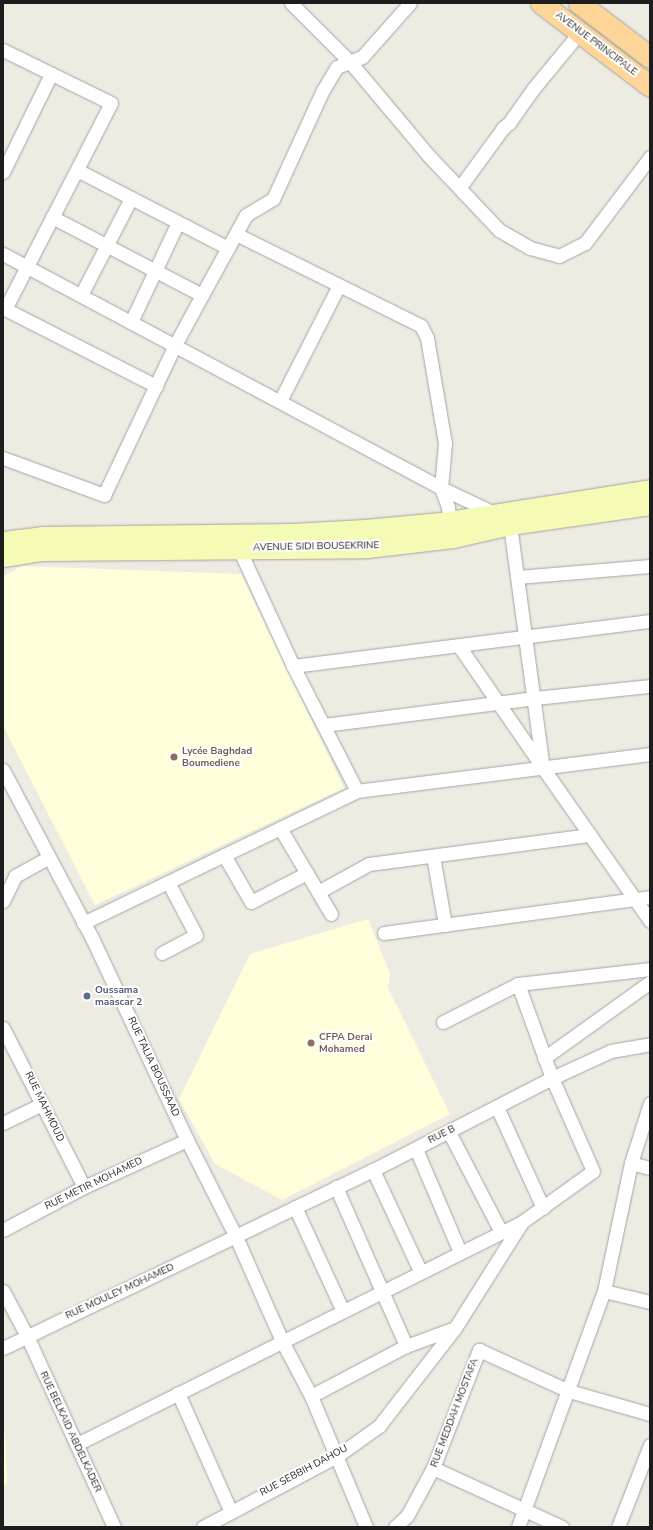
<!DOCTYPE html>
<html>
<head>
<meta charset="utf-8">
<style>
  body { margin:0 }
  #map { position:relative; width:653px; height:1530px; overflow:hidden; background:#eeebe2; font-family:"Nunito Sans",sans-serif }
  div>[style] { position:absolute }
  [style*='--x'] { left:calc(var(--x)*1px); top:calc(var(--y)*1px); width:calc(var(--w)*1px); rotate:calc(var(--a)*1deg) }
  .education>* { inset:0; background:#feffda }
  .roads { filter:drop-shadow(0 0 1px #a4a4a4) drop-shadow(0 0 1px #a4a4a4) }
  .minor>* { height:13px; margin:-6.5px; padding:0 6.5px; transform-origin:6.5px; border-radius:6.5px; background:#fff }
  .secondary>* { height:19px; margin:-9.5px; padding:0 9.5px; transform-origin:9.5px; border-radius:9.5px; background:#f5fab4 }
  .primary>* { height:21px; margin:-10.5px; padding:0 10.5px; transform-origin:10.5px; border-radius:10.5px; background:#fdd598 }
  .dots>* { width:11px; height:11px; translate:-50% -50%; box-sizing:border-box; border:2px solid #fff; border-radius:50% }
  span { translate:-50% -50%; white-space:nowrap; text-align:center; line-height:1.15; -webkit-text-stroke:4px #fff; paint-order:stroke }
  .street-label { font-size:10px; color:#1d1d1d }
  .education-label { font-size:10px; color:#785e54; font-weight:700 }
  .left { translate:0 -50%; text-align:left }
  .service-label { font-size:10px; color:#4e5e75; font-weight:700 }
  .frame { position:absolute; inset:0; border:4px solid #1d1d1d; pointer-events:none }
</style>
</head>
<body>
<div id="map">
  <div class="education">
    <div style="clip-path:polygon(21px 566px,241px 574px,344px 788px,95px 905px,3px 726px,3px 577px)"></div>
    <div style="clip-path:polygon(368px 919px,390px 974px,388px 988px,450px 1114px,282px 1200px,215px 1164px,179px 1099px,250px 954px)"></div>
    <div style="clip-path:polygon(3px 1431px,5px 1433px,7px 1483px,3px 1487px)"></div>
  </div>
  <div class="roads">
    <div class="minor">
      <div style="--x:291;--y:3;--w:83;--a:45"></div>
      <div style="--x:350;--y:62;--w:121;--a:50"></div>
      <div style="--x:428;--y:155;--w:103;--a:46.6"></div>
      <div style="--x:499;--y:230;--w:36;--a:30"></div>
      <div style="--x:530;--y:248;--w:30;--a:15"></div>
      <div style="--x:559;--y:256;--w:29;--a:-27"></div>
      <div style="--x:585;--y:243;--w:108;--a:-52.9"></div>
      <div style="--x:3;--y:50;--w:120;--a:26.1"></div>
      <div style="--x:111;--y:103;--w:232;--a:117.2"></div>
      <div style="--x:77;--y:170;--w:170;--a:27.3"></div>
      <div style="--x:3;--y:172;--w:109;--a:-63.9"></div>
      <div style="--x:460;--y:187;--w:73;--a:-53.9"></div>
      <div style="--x:503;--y:128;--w:8;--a:-40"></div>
      <div style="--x:509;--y:123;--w:42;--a:-54.8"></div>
      <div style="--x:533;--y:89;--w:74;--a:-50.5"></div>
      <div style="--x:52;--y:217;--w:169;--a:27.5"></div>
      <div style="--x:236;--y:234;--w:207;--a:26.4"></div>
      <div style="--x:421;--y:326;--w:13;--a:63"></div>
      <div style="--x:427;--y:338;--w:107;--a:80.3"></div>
      <div style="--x:445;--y:443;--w:45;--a:95.1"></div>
      <div style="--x:441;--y:488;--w:20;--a:70"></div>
      <div style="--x:448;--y:507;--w:14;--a:86"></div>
      <div style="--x:3;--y:254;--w:497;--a:28.1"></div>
      <div style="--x:441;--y:488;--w:59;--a:25.3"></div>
      <div style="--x:494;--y:513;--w:20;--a:37"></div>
      <div style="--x:510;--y:525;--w:245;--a:82.3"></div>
      <div style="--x:543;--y:768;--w:187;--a:55"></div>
      <div style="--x:81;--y:295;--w:109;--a:-62.7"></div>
      <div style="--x:3;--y:308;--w:172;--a:27"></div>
      <div style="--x:131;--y:322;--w:110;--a:-64.8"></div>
      <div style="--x:280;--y:401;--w:130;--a:-63"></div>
      <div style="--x:3;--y:458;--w:108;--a:20.1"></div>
      <div style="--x:104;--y:495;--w:166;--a:-64.7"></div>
      <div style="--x:175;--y:345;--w:57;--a:-61.6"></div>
      <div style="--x:202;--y:295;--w:91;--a:-61.2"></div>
      <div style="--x:246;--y:215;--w:31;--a:-31"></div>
      <div style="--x:273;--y:199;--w:120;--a:-65.4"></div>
      <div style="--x:323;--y:90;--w:27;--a:-59"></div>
      <div style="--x:337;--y:67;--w:27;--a:-22"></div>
      <div style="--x:362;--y:57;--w:72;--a:-48.4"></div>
      <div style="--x:239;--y:549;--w:129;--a:65.2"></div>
      <div style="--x:293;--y:666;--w:140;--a:62.9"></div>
      <div style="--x:518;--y:577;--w:132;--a:-4.8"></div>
      <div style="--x:459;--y:646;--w:145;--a:55.4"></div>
      <div style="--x:293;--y:666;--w:360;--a:-7.2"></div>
      <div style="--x:324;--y:725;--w:213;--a:-7.3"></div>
      <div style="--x:535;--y:698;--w:116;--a:-6"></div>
      <div style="--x:3;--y:770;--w:190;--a:62.1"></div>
      <div style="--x:92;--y:938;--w:223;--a:64.8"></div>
      <div style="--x:187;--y:1140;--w:109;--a:63.2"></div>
      <div style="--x:236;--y:1237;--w:116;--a:66.1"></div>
      <div style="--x:283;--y:1343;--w:60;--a:62.2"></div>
      <div style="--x:311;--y:1396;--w:142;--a:67.2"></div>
      <div style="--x:280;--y:828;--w:100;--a:59.3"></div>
      <div style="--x:224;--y:855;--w:54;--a:60.1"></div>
      <div style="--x:251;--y:902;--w:63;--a:-27.4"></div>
      <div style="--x:433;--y:856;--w:70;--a:80.1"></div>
      <div style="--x:318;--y:892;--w:58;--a:-28.8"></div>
      <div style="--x:369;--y:864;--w:223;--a:-7.5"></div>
      <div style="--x:3;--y:901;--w:28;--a:-64"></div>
      <div style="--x:15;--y:876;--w:38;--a:-29"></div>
      <div style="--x:83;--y:923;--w:304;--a:-25.7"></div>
      <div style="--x:357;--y:791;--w:295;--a:-7.2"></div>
      <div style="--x:384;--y:933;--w:268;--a:-7.7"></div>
      <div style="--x:162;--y:953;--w:38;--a:-28"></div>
      <div style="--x:196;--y:935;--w:60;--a:-117.8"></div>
      <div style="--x:443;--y:1022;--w:84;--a:-26.9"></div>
      <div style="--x:518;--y:984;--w:133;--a:-6.5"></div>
      <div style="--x:3;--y:1028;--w:178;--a:63"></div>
      <div style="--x:544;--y:1058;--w:130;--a:-35.6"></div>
      <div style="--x:497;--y:1107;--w:111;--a:65.5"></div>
      <div style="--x:3;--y:1123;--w:43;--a:-26"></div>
      <div style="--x:449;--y:1132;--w:113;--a:62.5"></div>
      <div style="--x:416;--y:1149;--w:112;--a:66.9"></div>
      <div style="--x:631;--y:1163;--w:20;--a:15"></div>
      <div style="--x:373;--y:1170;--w:111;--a:65"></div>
      <div style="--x:336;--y:1187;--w:174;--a:66.2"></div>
      <div style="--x:295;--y:1207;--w:112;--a:65.3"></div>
      <div style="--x:3;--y:1230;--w:92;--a:-28"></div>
      <div style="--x:84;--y:1187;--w:113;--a:-24.5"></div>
      <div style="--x:3;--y:1291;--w:51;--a:61.9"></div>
      <div style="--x:27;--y:1336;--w:210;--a:65.5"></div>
      <div style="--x:604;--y:1291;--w:47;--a:13.4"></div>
      <div style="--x:3;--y:1348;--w:411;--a:-25.7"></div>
      <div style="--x:373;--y:1170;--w:201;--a:-27.2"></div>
      <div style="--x:552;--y:1078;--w:65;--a:-24.6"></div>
      <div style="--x:611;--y:1051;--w:40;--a:-10"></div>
      <div style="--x:178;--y:1393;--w:128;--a:66"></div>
      <div style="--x:311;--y:1396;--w:107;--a:-27.8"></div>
      <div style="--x:406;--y:1346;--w:52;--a:-20.2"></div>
      <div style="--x:455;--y:1328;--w:125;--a:-57.7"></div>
      <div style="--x:77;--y:1444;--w:497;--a:-26.5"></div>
      <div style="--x:522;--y:1222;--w:87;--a:-35.7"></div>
      <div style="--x:593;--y:1171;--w:102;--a:-113.8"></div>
      <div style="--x:552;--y:1078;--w:100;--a:-109.9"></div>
      <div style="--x:433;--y:1468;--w:142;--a:24.6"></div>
      <div style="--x:203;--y:1527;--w:152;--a:-27.9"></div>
      <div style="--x:337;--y:1456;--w:52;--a:-35.5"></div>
      <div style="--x:379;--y:1426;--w:124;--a:-52.2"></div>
      <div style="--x:395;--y:1527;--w:16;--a:-43"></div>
      <div style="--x:407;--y:1516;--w:55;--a:-61.6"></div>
      <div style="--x:433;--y:1468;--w:127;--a:-68.7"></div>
      <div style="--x:479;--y:1350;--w:99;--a:24.5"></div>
      <div style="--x:569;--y:1391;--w:84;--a:15.9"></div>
      <div style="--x:518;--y:1527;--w:251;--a:-70"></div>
      <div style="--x:604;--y:1291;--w:131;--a:-78.1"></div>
      <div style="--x:631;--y:1163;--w:63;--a:-72.4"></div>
      <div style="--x:618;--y:1527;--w:88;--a:-68.7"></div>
    </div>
    <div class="secondary">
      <div style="--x:3;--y:541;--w:39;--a:-7"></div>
      <div style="--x:42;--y:536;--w:251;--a:-0.7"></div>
      <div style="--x:293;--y:533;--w:72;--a:-3.2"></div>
      <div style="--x:365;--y:529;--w:84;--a:-5.4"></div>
      <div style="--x:449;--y:521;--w:204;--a:-9"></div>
      <div style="--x:3;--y:557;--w:39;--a:-9"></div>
      <div style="--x:42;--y:551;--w:325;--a:-0.5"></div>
      <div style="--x:367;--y:548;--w:87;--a:-6.6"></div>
      <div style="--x:453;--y:538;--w:58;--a:-12.8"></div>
      <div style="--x:510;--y:525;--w:141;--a:-8.1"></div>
    </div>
    <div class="primary">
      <div style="--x:541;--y:3;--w:137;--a:37.3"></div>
      <div style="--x:579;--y:3;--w:89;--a:37.3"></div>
    </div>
  </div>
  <div class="dots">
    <div style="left:174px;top:757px;background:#8d6e63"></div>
    <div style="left:87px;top:996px;background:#5c6f8a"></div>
    <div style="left:311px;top:1043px;background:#8d6e63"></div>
  </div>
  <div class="street-label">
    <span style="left:596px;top:44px;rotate:37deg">AVENUE PRINCIPALE</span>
    <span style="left:316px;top:547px;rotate:-1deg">AVENUE SIDI BOUSEKRINE</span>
    <span style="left:153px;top:1067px;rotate:65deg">RUE TALIA BOUSSAAD</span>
    <span style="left:44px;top:1107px;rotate:64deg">RUE MAHMOUD</span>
    <span style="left:442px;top:1135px;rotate:-27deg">RUE B</span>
    <span style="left:94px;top:1184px;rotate:-26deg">RUE METIR MOHAMED</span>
    <span style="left:120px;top:1292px;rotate:-25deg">RUE MOULEY MOHAMED</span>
    <span style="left:455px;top:1413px;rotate:-69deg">RUE MEDDAH MOSTAFA</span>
    <span style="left:70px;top:1432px;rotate:65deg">RUE BELKAID ABDELKADER</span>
    <span style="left:304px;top:1471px;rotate:-28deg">RUE SEBBIH DAHOU</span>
  </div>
  <div class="education-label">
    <span class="left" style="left:182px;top:757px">Lycée Baghdad<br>Boumediene</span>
    <span class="left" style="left:319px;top:1043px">CFPA Derai<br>Mohamed</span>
  </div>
  <div class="service-label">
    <span class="left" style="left:95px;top:996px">Oussama<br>maascar 2</span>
  </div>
  <div class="frame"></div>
</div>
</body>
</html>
